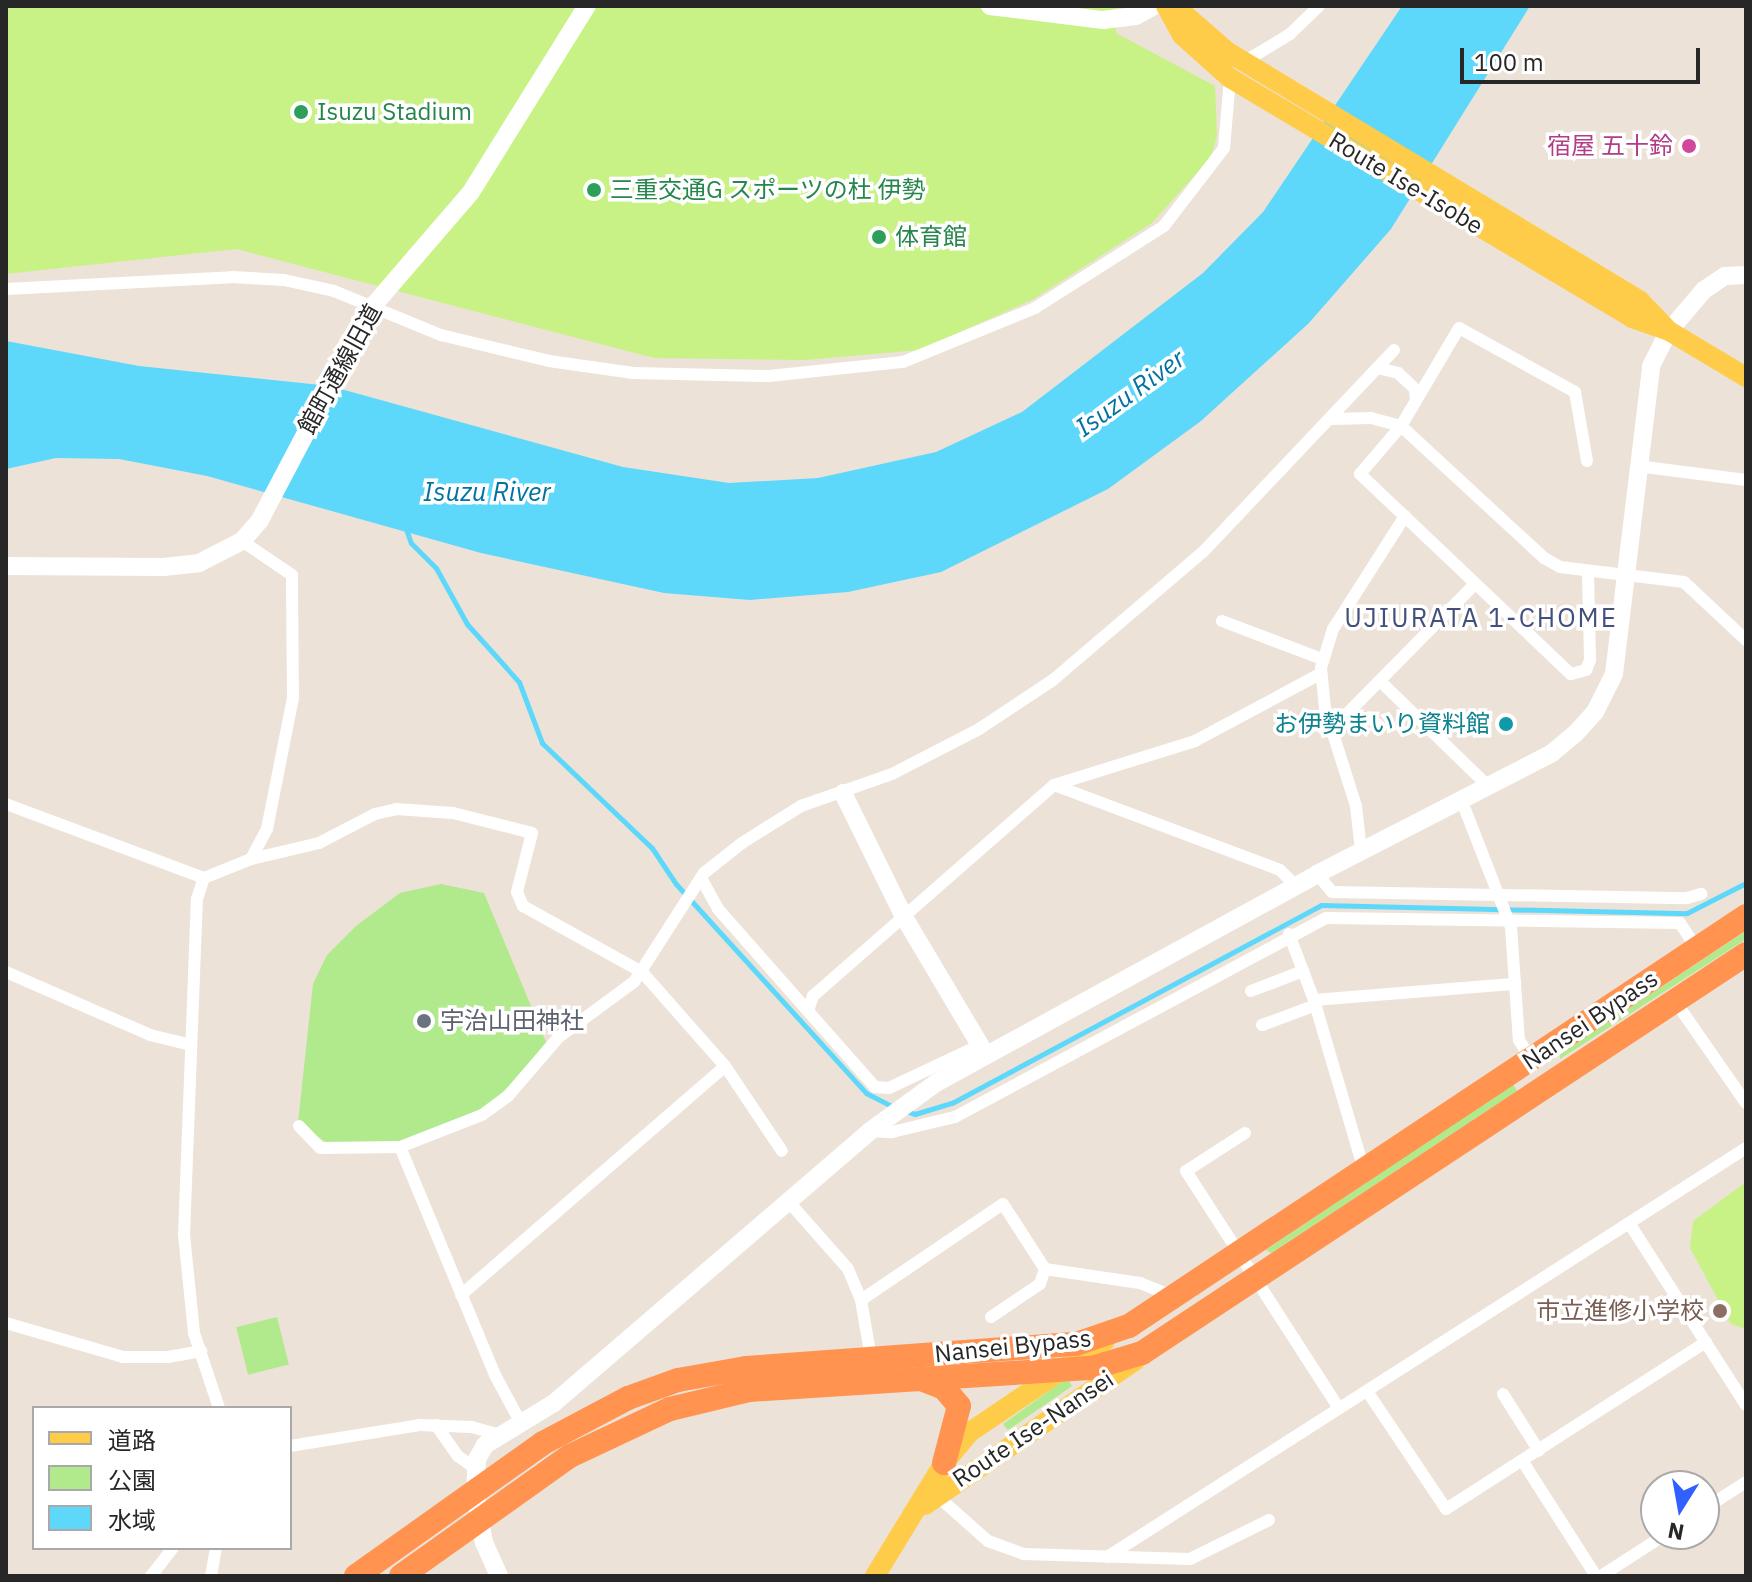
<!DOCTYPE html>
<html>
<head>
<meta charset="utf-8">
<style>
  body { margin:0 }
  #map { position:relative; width:1752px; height:1582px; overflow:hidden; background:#ece2d7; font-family:"IBM Plex Sans","Noto Sans JP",sans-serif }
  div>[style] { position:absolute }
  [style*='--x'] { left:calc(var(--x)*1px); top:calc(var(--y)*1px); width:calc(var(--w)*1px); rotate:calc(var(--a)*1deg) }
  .green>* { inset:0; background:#b0ea8c; transform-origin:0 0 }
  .pitch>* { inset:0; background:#c9f286 }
  .water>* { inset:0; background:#5dd8fb }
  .stream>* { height:5px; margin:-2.5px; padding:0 2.5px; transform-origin:2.5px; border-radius:2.5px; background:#5dd8fb }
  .street>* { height:12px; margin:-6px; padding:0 6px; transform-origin:6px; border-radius:6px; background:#fff }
  .secondary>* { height:18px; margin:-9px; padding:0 9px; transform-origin:9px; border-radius:9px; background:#fff }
  .primary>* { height:20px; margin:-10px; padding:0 10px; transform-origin:10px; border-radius:10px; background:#ffcc49 }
  .highway>* { height:24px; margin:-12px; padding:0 12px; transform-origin:12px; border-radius:12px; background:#ff934f }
  .dots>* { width:22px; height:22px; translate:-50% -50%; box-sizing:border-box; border:4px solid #fff; border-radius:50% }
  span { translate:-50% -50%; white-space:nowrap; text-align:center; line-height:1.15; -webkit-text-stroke:7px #fff; paint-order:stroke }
  .leisure-label { font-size:24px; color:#27864d }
  .left { translate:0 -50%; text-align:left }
  .hotel-label { font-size:24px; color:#b23c85 }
  .right { translate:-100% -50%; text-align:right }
  .street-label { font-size:24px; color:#272727 }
  .culture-label { font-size:24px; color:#0d838f }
  .worship-label { font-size:24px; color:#5b616d }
  .education-label { font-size:24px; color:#785e54 }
  .water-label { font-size:26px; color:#0072a3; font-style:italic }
  .neighbourhood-label { font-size:26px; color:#44507c; letter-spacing:2px }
  .frame { position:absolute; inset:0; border:8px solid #272727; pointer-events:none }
  .legend { position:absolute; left:32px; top:1406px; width:260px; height:144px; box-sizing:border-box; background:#fff; border:2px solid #a9a9a9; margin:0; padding:10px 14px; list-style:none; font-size:24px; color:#272727 }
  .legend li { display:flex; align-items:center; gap:16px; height:40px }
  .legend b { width:40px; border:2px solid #a9a9a9 }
  .north { position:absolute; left:1640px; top:1470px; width:80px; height:80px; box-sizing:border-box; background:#fff; border:2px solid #a9a9a9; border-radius:50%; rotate:191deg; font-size:22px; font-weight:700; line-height:32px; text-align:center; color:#272727 }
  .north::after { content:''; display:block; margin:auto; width:28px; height:36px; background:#3160ff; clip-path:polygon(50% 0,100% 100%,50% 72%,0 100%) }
  .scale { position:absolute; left:1460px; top:48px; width:240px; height:36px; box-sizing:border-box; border:4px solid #272727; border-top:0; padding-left:10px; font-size:24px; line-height:28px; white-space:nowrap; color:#272727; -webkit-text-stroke:6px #fff; paint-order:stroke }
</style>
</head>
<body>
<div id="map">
  <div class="green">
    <div style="clip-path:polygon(441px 884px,484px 893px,546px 1042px,519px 1077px,486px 1107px,400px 1143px,327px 1143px,298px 1123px,313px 984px,327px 955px,356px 926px,400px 893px)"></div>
    <div style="clip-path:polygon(1746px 931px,1746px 939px,1560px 1059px,1560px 1054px)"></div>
    <div style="clip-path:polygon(1513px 1084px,1517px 1091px,1271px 1253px,1266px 1250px)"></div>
    <div style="left:277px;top:1317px;width:49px;height:42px;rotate:76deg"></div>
    <div style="clip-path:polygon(1067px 1378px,1072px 1386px,1008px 1430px,1003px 1424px)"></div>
  </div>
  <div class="pitch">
    <div style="clip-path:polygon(6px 6px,1116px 6px,1116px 33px,1215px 86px,1217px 136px,1211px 157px,1152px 223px,1032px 300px,919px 350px,805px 360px,654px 358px,236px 249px,6px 274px)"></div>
    <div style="clip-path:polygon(1746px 1182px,1746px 1329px,1731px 1324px,1690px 1248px,1693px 1221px)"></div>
  </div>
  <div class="water">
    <div style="clip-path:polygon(1402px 6px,1530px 6px,1391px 229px,1309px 323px,1201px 421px,1108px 489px,941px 572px,848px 592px,750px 600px,664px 593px,481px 553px,207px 476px,119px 459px,56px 458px,6px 469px,6px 341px,139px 366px,330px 386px,623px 467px,729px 483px,818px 478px,936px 452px,1022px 412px,1203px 273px,1263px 212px)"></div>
  </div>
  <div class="stream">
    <div style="--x:405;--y:526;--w:18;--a:71"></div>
    <div style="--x:411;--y:543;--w:35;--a:45"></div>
    <div style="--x:436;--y:568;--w:64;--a:61"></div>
    <div style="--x:467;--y:624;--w:78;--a:48.1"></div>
    <div style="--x:519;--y:682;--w:65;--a:69.3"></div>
    <div style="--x:542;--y:743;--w:152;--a:43.7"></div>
    <div style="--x:652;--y:848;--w:43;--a:56.3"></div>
    <div style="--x:676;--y:884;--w:282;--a:47.7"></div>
    <div style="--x:866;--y:1093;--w:30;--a:27"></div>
    <div style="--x:906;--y:1111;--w:9;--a:18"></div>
    <div style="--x:915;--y:1114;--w:39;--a:-17"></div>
    <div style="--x:952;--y:1103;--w:419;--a:-28.2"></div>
    <div style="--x:1321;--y:905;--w:366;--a:1.3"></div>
    <div style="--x:1687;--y:913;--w:66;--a:-27"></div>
  </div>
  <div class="street">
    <div style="--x:1244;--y:62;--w:54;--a:-31.3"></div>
    <div style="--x:1290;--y:34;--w:40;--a:-44"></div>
    <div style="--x:6;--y:289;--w:226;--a:-3"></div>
    <div style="--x:232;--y:277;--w:52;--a:3.3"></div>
    <div style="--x:284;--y:280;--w:51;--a:12.4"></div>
    <div style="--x:334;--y:291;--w:116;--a:22.4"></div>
    <div style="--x:441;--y:335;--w:111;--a:13.5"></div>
    <div style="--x:549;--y:361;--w:85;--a:8.1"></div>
    <div style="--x:633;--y:373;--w:136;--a:1.3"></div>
    <div style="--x:769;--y:376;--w:135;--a:-6"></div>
    <div style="--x:903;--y:362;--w:143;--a:-22.2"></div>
    <div style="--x:1035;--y:308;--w:153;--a:-32.4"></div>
    <div style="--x:1164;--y:226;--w:98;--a:-52.4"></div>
    <div style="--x:1224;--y:148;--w:70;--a:-85.1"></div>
    <div style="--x:1377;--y:368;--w:22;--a:13"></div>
    <div style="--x:1398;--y:373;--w:23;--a:43"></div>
    <div style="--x:1415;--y:389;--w:11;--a:85"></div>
    <div style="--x:1331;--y:419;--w:40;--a:-1.4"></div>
    <div style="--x:1371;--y:418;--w:31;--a:15"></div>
    <div style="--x:1401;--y:426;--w:195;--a:42.7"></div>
    <div style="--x:1544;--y:558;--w:18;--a:29"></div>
    <div style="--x:1560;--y:567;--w:125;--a:6.9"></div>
    <div style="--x:1684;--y:582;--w:85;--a:43.1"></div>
    <div style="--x:1587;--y:461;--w:70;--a:-99.9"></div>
    <div style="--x:1575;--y:392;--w:132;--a:-151.1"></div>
    <div style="--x:1459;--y:328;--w:114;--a:120.6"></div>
    <div style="--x:1401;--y:426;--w:63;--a:130.5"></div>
    <div style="--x:1360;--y:474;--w:291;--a:43.5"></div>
    <div style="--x:1571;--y:674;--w:16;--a:-15"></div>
    <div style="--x:1586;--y:670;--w:11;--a:-68"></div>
    <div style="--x:1590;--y:660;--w:89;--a:-91.3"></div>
    <div style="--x:1637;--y:466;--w:110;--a:7.3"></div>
    <div style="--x:1222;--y:621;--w:107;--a:20.8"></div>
    <div style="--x:1380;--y:681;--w:151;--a:44.2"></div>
    <div style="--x:1330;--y:731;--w:205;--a:-45.4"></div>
    <div style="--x:1054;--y:785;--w:241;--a:20.6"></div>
    <div style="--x:1280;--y:870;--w:23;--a:45"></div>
    <div style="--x:1461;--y:799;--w:137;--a:68.7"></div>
    <div style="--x:1511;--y:927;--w:113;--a:86"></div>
    <div style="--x:1519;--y:1040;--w:22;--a:58"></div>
    <div style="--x:6;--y:804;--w:211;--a:20.5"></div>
    <div style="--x:1361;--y:851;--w:45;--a:-96.3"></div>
    <div style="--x:1356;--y:806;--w:103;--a:-107.6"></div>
    <div style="--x:1325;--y:708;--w:40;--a:-95.7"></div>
    <div style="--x:1321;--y:668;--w:41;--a:-72.9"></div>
    <div style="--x:1333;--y:629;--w:134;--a:-57.5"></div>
    <div style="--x:251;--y:859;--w:70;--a:-13.2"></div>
    <div style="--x:319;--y:843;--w:63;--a:-27.4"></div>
    <div style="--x:375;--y:814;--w:22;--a:-13"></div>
    <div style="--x:396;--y:809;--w:57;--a:4"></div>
    <div style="--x:453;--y:813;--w:81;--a:14.2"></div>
    <div style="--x:532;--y:833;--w:61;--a:104.3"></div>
    <div style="--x:517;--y:892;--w:15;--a:67"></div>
    <div style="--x:523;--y:906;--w:136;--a:29"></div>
    <div style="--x:642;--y:972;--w:125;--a:48.6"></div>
    <div style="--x:725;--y:1066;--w:102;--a:56.2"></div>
    <div style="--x:1317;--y:874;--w:23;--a:50"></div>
    <div style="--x:1332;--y:892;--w:355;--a:1"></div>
    <div style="--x:1687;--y:898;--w:15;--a:-16"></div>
    <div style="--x:701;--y:878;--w:35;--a:61"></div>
    <div style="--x:718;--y:909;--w:237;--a:48.6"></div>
    <div style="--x:875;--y:1087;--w:14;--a:4"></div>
    <div style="--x:889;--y:1088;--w:101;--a:-25.3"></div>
    <div style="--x:1289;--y:934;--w:71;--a:69.3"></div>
    <div style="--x:6;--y:972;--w:157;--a:23.6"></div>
    <div style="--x:150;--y:1035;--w:42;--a:13.7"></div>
    <div style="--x:1251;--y:991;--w:56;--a:-21"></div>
    <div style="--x:1675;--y:1001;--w:124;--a:55.2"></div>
    <div style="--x:809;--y:1008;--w:13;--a:-72"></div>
    <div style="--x:813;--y:996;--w:320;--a:-41.2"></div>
    <div style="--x:1054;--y:785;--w:148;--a:-17.3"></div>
    <div style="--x:1195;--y:741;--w:142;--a:-28.2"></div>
    <div style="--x:1262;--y:1025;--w:58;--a:-20.3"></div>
    <div style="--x:299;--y:1126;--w:30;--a:46"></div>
    <div style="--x:320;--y:1148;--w:80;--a:-0.7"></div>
    <div style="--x:870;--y:1131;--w:22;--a:3"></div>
    <div style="--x:892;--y:1132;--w:65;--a:-13.4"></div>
    <div style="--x:955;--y:1117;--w:421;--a:-28.2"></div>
    <div style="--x:1326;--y:918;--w:354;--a:0.8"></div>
    <div style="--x:1680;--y:923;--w:30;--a:57"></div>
    <div style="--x:1245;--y:1133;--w:70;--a:147.2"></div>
    <div style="--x:1186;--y:1171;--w:282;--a:57.2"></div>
    <div style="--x:1364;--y:1170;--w:177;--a:-106.4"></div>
    <div style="--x:1314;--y:1000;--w:202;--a:-4.6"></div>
    <div style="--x:789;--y:1202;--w:89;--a:48.6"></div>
    <div style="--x:848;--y:1269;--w:34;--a:67"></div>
    <div style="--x:1629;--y:1223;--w:216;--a:57.3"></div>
    <div style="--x:461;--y:1295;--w:349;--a:-40.9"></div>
    <div style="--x:991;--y:1317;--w:59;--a:-34"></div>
    <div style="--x:1040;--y:1284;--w:16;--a:-72"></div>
    <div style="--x:6;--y:1323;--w:122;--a:16.2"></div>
    <div style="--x:123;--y:1357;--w:45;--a:0"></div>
    <div style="--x:168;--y:1357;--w:34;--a:-10"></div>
    <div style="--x:871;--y:1358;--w:59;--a:-99.8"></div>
    <div style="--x:861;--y:1300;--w:171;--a:-34.1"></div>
    <div style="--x:1003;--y:1204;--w:77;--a:57.1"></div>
    <div style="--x:1045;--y:1269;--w:96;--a:8.4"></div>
    <div style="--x:1140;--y:1283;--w:35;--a:22"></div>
    <div style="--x:1367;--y:1391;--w:142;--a:56.2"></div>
    <div style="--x:1446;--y:1509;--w:309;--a:-32.7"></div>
    <div style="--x:1503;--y:1394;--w:67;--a:57.7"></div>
    <div style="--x:219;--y:1408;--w:79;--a:-108.4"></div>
    <div style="--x:194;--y:1333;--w:99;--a:-95.8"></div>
    <div style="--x:184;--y:1235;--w:336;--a:-87.8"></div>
    <div style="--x:197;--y:899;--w:22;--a:-72"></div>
    <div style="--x:204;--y:878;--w:51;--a:-22"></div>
    <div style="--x:251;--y:859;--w:34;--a:-62"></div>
    <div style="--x:267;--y:829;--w:134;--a:-78.8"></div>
    <div style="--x:293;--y:698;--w:123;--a:-90.5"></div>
    <div style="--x:292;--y:575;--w:60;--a:-145.8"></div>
    <div style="--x:436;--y:1425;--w:38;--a:55"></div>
    <div style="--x:458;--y:1456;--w:22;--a:36"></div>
    <div style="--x:522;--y:1425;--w:57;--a:-118.4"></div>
    <div style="--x:495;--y:1375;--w:247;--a:-112.6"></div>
    <div style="--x:400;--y:1147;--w:88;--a:-21.3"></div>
    <div style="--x:482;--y:1115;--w:32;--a:-36"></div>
    <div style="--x:508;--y:1096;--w:78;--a:-49.2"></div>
    <div style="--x:559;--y:1037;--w:93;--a:-36.3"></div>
    <div style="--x:634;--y:982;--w:130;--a:-57.3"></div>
    <div style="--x:704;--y:873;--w:48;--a:-38.3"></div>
    <div style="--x:742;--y:843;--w:70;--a:-32.1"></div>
    <div style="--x:801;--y:806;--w:96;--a:-19.4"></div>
    <div style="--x:892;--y:774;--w:98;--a:-27.3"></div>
    <div style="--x:979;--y:729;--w:89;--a:-33.5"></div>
    <div style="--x:1053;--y:680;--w:197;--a:-40.5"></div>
    <div style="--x:1203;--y:552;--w:278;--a:-46.6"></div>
    <div style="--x:290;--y:1446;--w:131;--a:-9.2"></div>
    <div style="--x:419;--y:1425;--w:53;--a:2.2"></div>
    <div style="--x:472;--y:1427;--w:29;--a:16"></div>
    <div style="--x:1523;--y:1462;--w:135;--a:57.4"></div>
    <div style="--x:936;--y:1495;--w:69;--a:41.5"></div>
    <div style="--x:988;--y:1541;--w:37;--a:20"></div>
    <div style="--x:1023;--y:1554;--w:167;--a:1.7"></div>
    <div style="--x:1190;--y:1559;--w:88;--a:-26.3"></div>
    <div style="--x:1704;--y:1509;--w:50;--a:-32.7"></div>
    <div style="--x:1107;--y:1557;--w:759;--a:-32.62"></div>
    <div style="--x:151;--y:1576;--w:36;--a:-52"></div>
    <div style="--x:211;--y:1576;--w:28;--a:-80"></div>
    <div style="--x:1601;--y:1576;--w:77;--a:-32.9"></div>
  </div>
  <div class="secondary">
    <div style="--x:990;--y:6;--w:114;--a:7.1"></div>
    <div style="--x:1103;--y:20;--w:33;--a:-7"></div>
    <div style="--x:1136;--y:16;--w:21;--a:-29"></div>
    <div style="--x:6;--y:566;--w:157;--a:0.4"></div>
    <div style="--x:163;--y:567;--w:36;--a:-6"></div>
    <div style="--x:199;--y:563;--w:48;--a:-27.1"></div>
    <div style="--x:242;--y:541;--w:28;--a:-49"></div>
    <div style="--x:260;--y:520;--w:242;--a:-62.2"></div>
    <div style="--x:373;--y:306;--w:150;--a:-49.3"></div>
    <div style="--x:471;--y:192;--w:219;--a:-58.1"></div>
    <div style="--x:843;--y:793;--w:138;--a:63.8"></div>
    <div style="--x:904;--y:917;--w:161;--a:59.3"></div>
    <div style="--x:499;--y:1576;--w:36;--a:-114"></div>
    <div style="--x:484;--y:1543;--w:54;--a:-99.6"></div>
    <div style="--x:475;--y:1490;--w:31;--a:-86"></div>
    <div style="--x:477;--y:1459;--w:16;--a:-60"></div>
    <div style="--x:485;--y:1445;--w:81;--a:-31.3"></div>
    <div style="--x:554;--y:1403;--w:417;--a:-40.7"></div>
    <div style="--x:870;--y:1131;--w:82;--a:-36"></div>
    <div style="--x:936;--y:1083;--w:435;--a:-28.7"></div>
    <div style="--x:1317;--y:874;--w:264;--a:-27.2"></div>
    <div style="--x:1552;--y:753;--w:31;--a:-40"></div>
    <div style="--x:1576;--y:733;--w:28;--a:-48"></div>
    <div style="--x:1595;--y:712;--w:42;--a:-63.4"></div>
    <div style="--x:1614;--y:674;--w:310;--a:-83.1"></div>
    <div style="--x:1651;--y:366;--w:39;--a:-63"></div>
    <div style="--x:1669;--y:331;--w:54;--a:-49.5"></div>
    <div style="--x:1704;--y:290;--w:25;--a:-34"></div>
    <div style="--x:1725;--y:276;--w:21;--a:-3"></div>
  </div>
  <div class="primary">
    <div style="--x:1166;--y:6;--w:33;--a:61"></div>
    <div style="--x:1182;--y:35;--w:64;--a:41.9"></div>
    <div style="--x:1230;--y:78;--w:468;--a:30.8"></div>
    <div style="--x:1632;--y:318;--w:39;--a:19"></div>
    <div style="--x:1669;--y:331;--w:90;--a:30.9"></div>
    <div style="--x:1175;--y:6;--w:70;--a:41"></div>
    <div style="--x:1228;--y:52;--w:481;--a:31.1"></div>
    <div style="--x:1640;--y:301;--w:37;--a:46"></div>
    <div style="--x:925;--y:1505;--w:256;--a:-34.5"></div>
    <div style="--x:875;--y:1576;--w:132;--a:-58.6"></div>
    <div style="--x:944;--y:1463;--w:40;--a:-50"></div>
    <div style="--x:970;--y:1432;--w:163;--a:-34"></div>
  </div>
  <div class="highway">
    <div style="--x:924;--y:1380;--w:22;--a:22"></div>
    <div style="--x:944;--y:1388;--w:23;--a:50"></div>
    <div style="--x:959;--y:1406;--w:59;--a:104.7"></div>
    <div style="--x:356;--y:1576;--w:229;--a:-35.4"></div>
    <div style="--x:543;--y:1443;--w:96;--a:-27.9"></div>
    <div style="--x:628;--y:1398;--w:53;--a:-19.8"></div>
    <div style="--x:678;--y:1380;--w:69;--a:-10"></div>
    <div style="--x:746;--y:1368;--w:331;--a:-4.2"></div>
    <div style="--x:1076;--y:1344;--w:56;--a:-18.8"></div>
    <div style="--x:1129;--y:1326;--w:741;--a:-33.6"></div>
    <div style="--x:401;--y:1576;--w:207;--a:-35.4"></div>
    <div style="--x:570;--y:1456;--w:110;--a:-25.2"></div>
    <div style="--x:670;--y:1409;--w:81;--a:-13.5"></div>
    <div style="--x:749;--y:1390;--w:344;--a:-3.7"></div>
    <div style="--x:1092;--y:1368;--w:52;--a:-16.7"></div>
    <div style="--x:1142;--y:1353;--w:724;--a:-33.45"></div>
  </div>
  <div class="dots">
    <div style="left:301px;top:112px;background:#2e9e5b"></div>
    <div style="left:1689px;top:146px;background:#d1479c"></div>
    <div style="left:594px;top:190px;background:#2e9e5b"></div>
    <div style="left:879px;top:237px;background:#2e9e5b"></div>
    <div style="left:1506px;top:724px;background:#0f9aa8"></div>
    <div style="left:424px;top:1021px;background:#6b7280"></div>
    <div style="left:1720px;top:1311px;background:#8d6e63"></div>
  </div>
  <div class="leisure-label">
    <span class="left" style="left:317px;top:112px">Isuzu Stadium</span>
    <span class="left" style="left:610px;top:190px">三重交通G スポーツの杜 伊勢</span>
    <span class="left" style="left:895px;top:237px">体育館</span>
  </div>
  <div class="hotel-label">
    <span class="right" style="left:1673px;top:146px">宿屋 五十鈴</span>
  </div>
  <div class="street-label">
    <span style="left:1406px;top:183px;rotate:31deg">Route Ise-Isobe</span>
    <span style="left:340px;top:369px;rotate:-61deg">館町通線旧道</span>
    <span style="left:1590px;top:1020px;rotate:-34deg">Nansei Bypass</span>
    <span style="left:1013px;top:1346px;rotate:-6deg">Nansei Bypass</span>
    <span style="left:1033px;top:1429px;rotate:-34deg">Route Ise-Nansei</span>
  </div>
  <div class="culture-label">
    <span class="right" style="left:1490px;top:724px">お伊勢まいり資料館</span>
  </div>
  <div class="worship-label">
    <span class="left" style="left:440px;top:1021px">宇治山田神社</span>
  </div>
  <div class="education-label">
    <span class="right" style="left:1704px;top:1311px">市立進修小学校</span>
  </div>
  <div class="water-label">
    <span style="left:1130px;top:393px;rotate:-36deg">Isuzu River</span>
    <span style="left:487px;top:492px">Isuzu River</span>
  </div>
  <div class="neighbourhood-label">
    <span style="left:1481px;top:618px">UJIURATA 1-CHOME</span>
  </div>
  <div class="frame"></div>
  <ul class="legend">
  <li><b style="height:10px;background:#ffcc49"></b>道路</li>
  <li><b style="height:22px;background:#b0ea8c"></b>公園</li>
  <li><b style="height:22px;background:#5dd8fb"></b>水域</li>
  </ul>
  <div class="north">N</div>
  <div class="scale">100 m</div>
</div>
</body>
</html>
